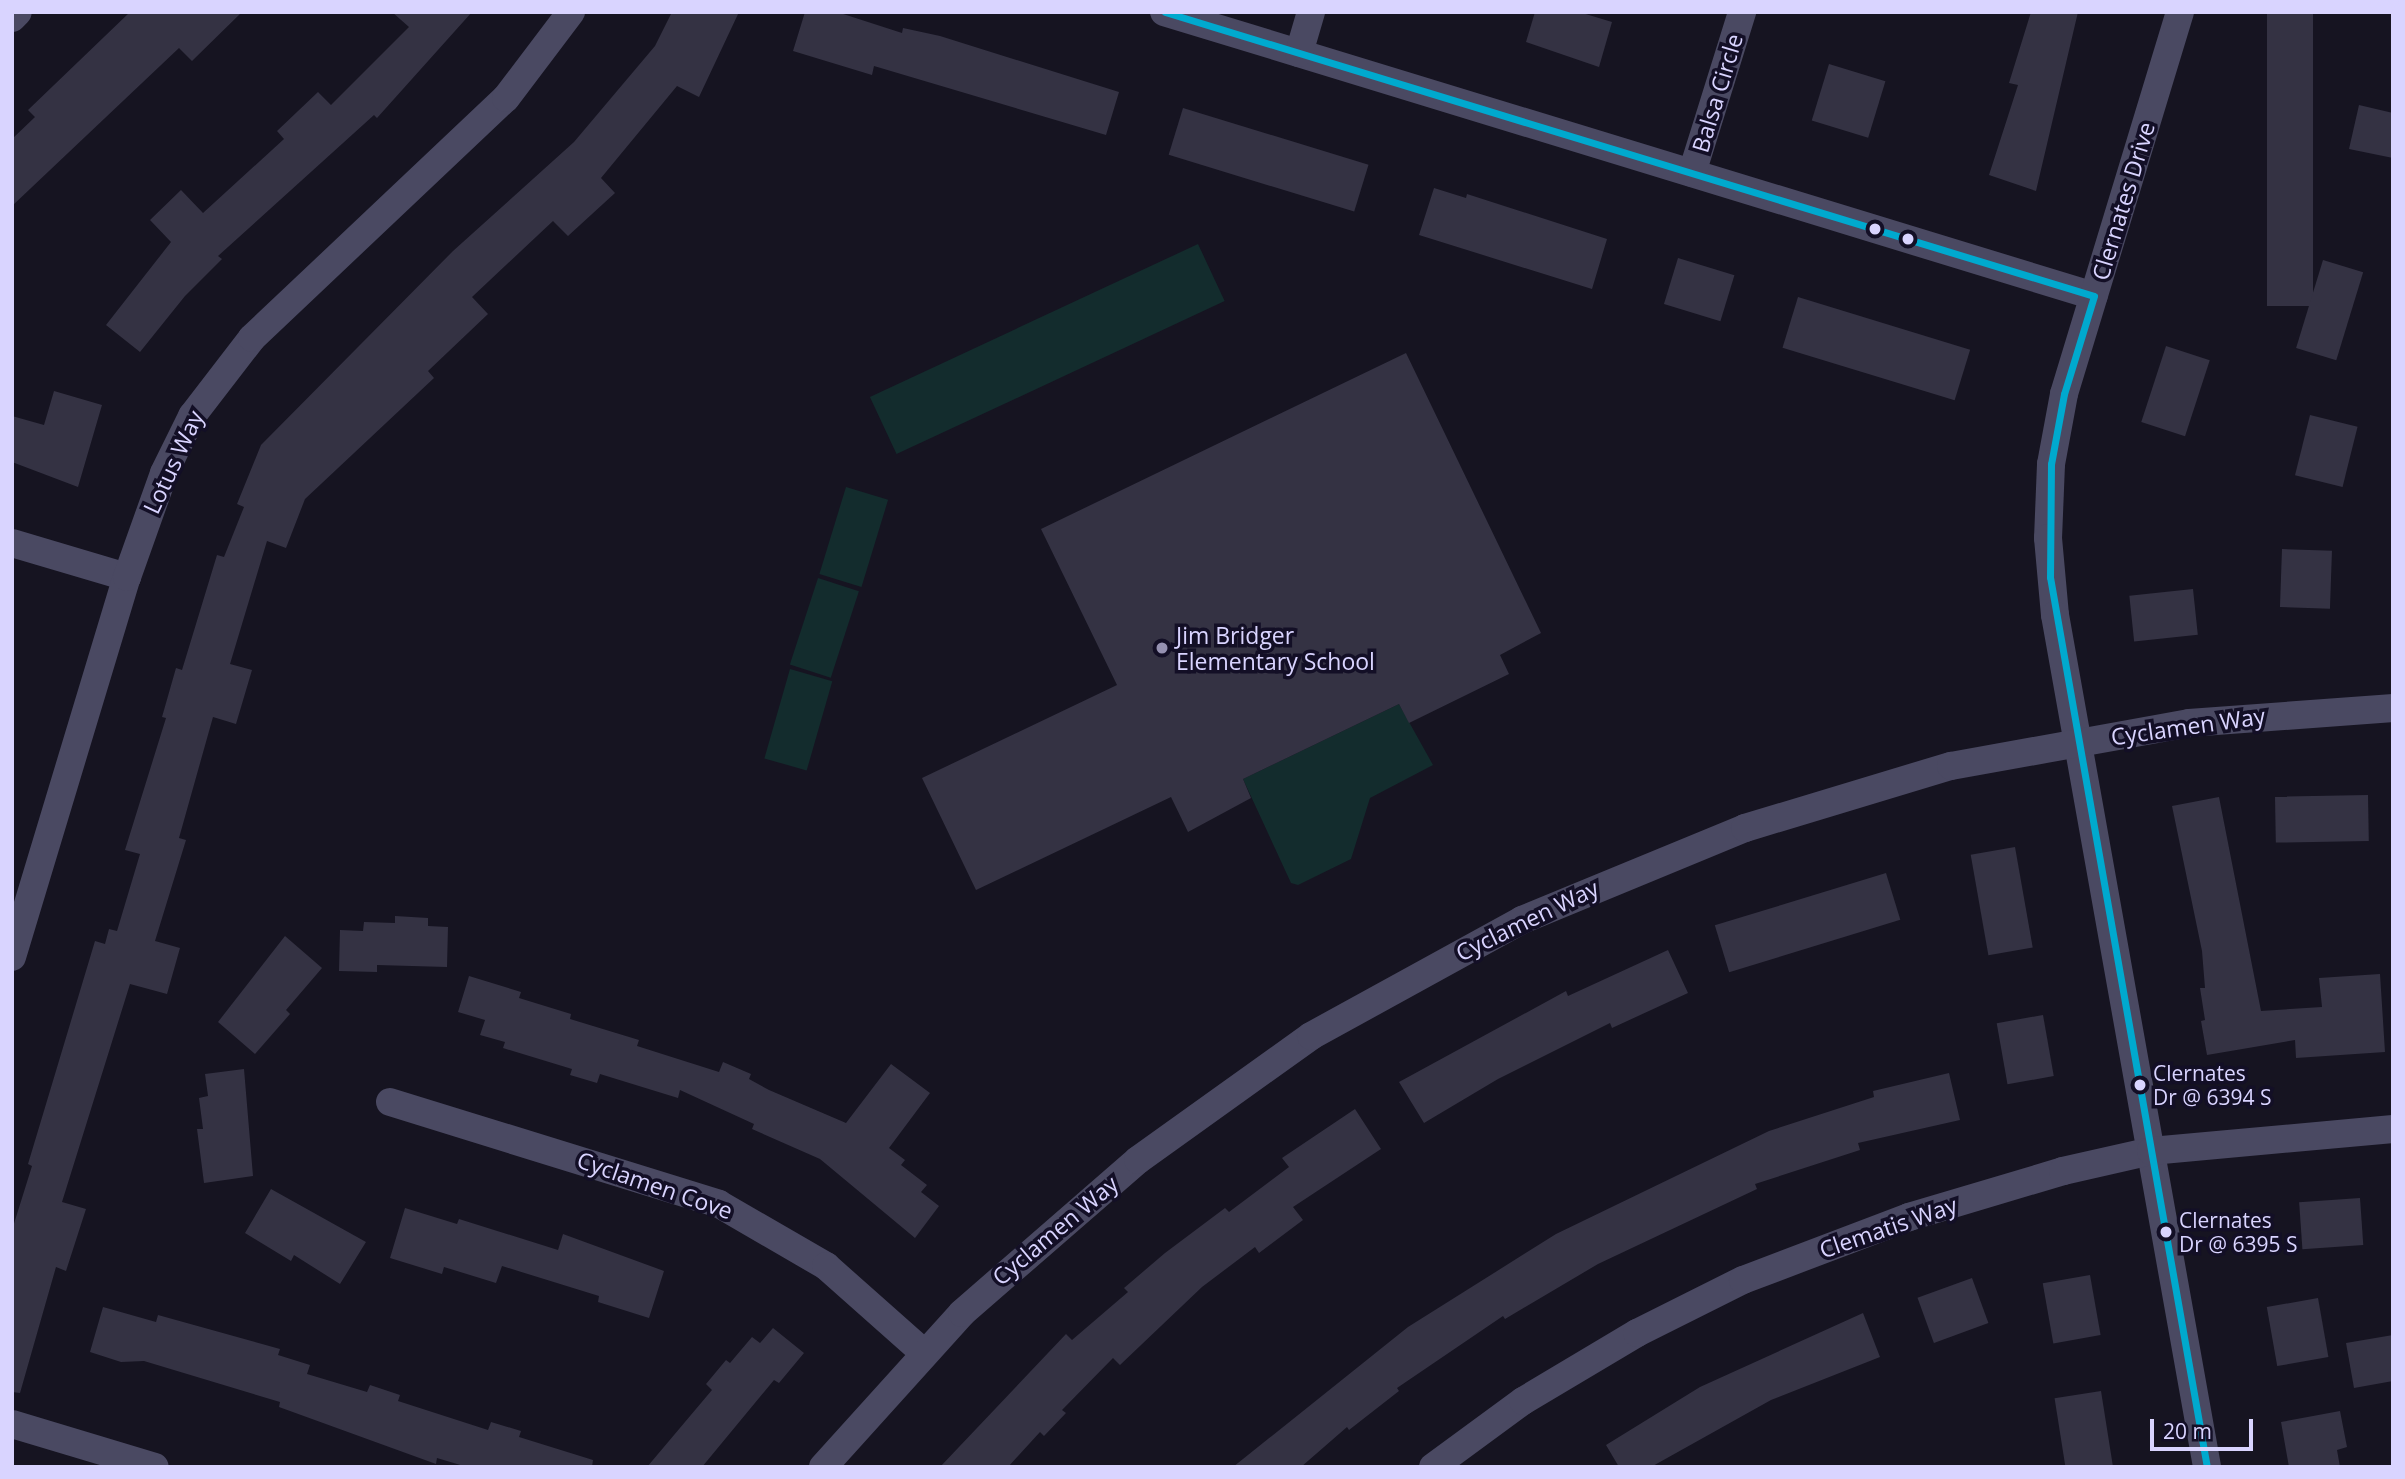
<!DOCTYPE html>
<html>
<head>
<meta charset="utf-8">
<style>
  body { margin:0 }
  #map { position:relative; width:2405px; height:1479px; overflow:hidden; background:#161421; font-family:"Open Sans",sans-serif }
  div>[style] { position:absolute }
  [style*='--x'] { left:calc(var(--x)*1px); top:calc(var(--y)*1px); width:calc(var(--w)*1px); rotate:calc(var(--a)*1deg) }
  .green>* { inset:0; background:#132c2d; transform-origin:0 0 }
  .building>* { inset:0; background:#343243; transform-origin:0 0 }
  .street>* { height:28px; margin:-14px; padding:0 14px; transform-origin:14px; border-radius:14px; background:#4a4962 }
  .bus-1>* { height:7px; margin:-3.5px; padding:0 3.5px; transform-origin:3.5px; border-radius:3.5px; background:#00a9ce }
  .dots>* { width:19px; height:19px; translate:-50% -50%; box-sizing:border-box; border:4px solid #130f26; border-radius:50% }
  span { translate:-50% -50%; white-space:nowrap; text-align:center; line-height:1.15; -webkit-text-stroke:7px #130f26; paint-order:stroke }
  .bus-label { font-size:21px; color:#d9d4ff }
  .left { translate:0 -50%; text-align:left }
  .street-label { font-size:23px; color:#d9d4ff }
  .poi-label { font-size:23px; color:#d9d4ff }
  .frame { position:absolute; inset:0; border:14px solid #d9d4ff; pointer-events:none }
  .scale { position:absolute; left:2150px; top:1419px; width:103px; height:32px; box-sizing:border-box; border:4px solid #d9d4ff; border-top:0; padding-left:9px; font-size:21px; line-height:24px; white-space:nowrap; color:#d9d4ff; -webkit-text-stroke:5px #130f26; paint-order:stroke }
</style>
</head>
<body>
<div id="map">
  <div class="green">
    <div style="left:1198px;top:244px;width:63px;height:362px;rotate:65deg"></div>
    <div style="left:846px;top:487px;width:44px;height:91px;rotate:17deg"></div>
    <div style="left:818px;top:578px;width:43px;height:91px;rotate:18deg"></div>
    <div style="left:790px;top:669px;width:44px;height:93px;rotate:16deg"></div>
    <div style="clip-path:polygon(1399px 704px,1433px 765px,1370px 798px,1351px 859px,1298px 885px,1291px 883px,1243px 779px)"></div>
  </div>
  <div class="building">
    <div style="clip-path:polygon(130px 12px,242px 12px,192px 61px,179px 48px,12px 206px,12px 139px,35px 117px,28px 110px)"></div>
    <div style="clip-path:polygon(392px 12px,472px 12px,377px 118px,374px 115px,218px 256px,222px 259px,185px 296px,140px 352px,106px 325px,171px 242px,150px 220px,181px 190px,203px 213px,284px 139px,277px 131px,318px 92px,331px 105px,409px 27px)"></div>
    <div style="clip-path:polygon(672px 12px,739px 12px,699px 97px,677px 86px,601px 178px,615px 193px,568px 236px,553px 221px,472px 297px,488px 314px,428px 371px,434px 378px,305px 499px,286px 548px,267px 541px,230px 664px,252px 670px,236px 724px,213px 717px,179px 838px,186px 840px,155px 941px,180px 948px,167px 994px,130px 984px,62px 1202px,86px 1209px,66px 1271px,56px 1267px,20px 1393px,12px 1392px,12px 1230px,32px 1166px,28px 1164px,95px 941px,105px 944px,109px 929px,117px 931px,140px 854px,125px 850px,166px 718px,162px 717px,176px 668px,182px 670px,217px 555px,224px 557px,244px 507px,237px 504px,261px 445px,453px 251px,574px 142px,655px 46px)"></div>
    <div style="clip-path:polygon(805px 12px,837px 12px,902px 33px,903px 28px,940px 36px,1119px 92px,1106px 135px,874px 66px,872px 75px,793px 51px)"></div>
    <div style="clip-path:polygon(1535px 12px,1579px 12px,1612px 22px,1599px 67px,1526px 42px)"></div>
    <div style="clip-path:polygon(2031px 12px,2078px 12px,2036px 191px,1989px 175px,2018px 85px,2009px 83px)"></div>
    <div style="left:2267px;top:12px;width:46px;height:294px"></div>
    <div style="left:1829px;top:64px;width:59px;height:59px;rotate:17deg"></div>
    <div style="clip-path:polygon(2359px 105px,2393px 113px,2393px 158px,2349px 149px)"></div>
    <div style="left:1183px;top:108px;width:194px;height:49px;rotate:17deg"></div>
    <div style="clip-path:polygon(1434px 188px,1466px 198px,1467px 194px,1607px 239px,1592px 289px,1419px 235px)"></div>
    <div style="left:1678px;top:258px;width:59px;height:48px;rotate:17deg"></div>
    <div style="left:2323px;top:260px;width:42px;height:92px;rotate:17deg"></div>
    <div style="left:1798px;top:297px;width:180px;height:53px;rotate:17deg"></div>
    <div style="left:2166px;top:346px;width:46px;height:80px;rotate:18deg"></div>
    <div style="clip-path:polygon(1406px 353px,1541px 633px,1500px 655px,1509px 674px,1409px 723px,1399px 704px,1243px 779px,1251px 798px,1188px 832px,1171px 797px,976px 890px,922px 778px,1117px 685px,1041px 529px)"></div>
    <div style="clip-path:polygon(54px 391px,102px 405px,78px 487px,12px 462px,12px 416px,44px 425px)"></div>
    <div style="left:2310px;top:415px;width:49px;height:62px;rotate:14deg"></div>
    <div style="left:2282px;top:549px;width:50px;height:58px;rotate:2deg"></div>
    <div style="left:2193px;top:589px;width:46px;height:64px;rotate:84deg"></div>
    <div style="left:2368px;top:795px;width:46px;height:93px;rotate:89deg"></div>
    <div style="clip-path:polygon(2219px 797px,2261px 1011px,2322px 1007px,2319px 978px,2380px 974px,2385px 1052px,2296px 1058px,2295px 1040px,2207px 1055px,2201px 1021px,2205px 1020px,2200px 988px,2205px 988px,2202px 951px,2172px 806px)"></div>
    <div style="left:2015px;top:847px;width:102px;height:45px;rotate:80deg"></div>
    <div style="left:1886px;top:873px;width:49px;height:179px;rotate:73deg"></div>
    <div style="clip-path:polygon(395px 916px,428px 918px,428px 926px,448px 927px,447px 967px,377px 965px,377px 972px,339px 971px,340px 930px,363px 931px,364px 922px,395px 923px)"></div>
    <div style="clip-path:polygon(285px 936px,322px 968px,286px 1010px,290px 1014px,255px 1054px,218px 1022px)"></div>
    <div style="clip-path:polygon(1668px 950px,1688px 993px,1612px 1028px,1610px 1023px,1498px 1079px,1424px 1123px,1399px 1082px,1566px 991px,1568px 996px)"></div>
    <div style="clip-path:polygon(469px 976px,521px 992px,519px 998px,571px 1014px,570px 1019px,639px 1040px,637px 1046px,719px 1072px,723px 1062px,751px 1074px,749px 1079px,769px 1090px,846px 1123px,891px 1064px,930px 1093px,889px 1148px,905px 1160px,901px 1165px,927px 1185px,921px 1192px,939px 1206px,915px 1238px,820px 1159px,752px 1129px,754px 1124px,680px 1090px,678px 1098px,600px 1074px,597px 1083px,570px 1075px,572px 1069px,503px 1048px,505px 1042px,480px 1035px,485px 1020px,458px 1012px)"></div>
    <div style="left:2043px;top:1015px;width:62px;height:47px;rotate:80deg"></div>
    <div style="clip-path:polygon(244px 1069px,253px 1176px,204px 1183px,197px 1129px,203px 1129px,199px 1098px,208px 1096px,205px 1074px)"></div>
    <div style="clip-path:polygon(1949px 1073px,1960px 1120px,1858px 1143px,1860px 1150px,1755px 1184px,1757px 1189px,1598px 1264px,1505px 1319px,1503px 1316px,1397px 1388px,1399px 1391px,1349px 1430px,1347px 1427px,1301px 1467px,1233px 1467px,1408px 1327px,1556px 1234px,1769px 1131px,1874px 1097px,1873px 1091px)"></div>
    <div style="clip-path:polygon(1355px 1109px,1381px 1149px,1293px 1207px,1303px 1220px,1259px 1253px,1255px 1247px,1202px 1287px,1120px 1365px,1113px 1358px,1062px 1410px,1066px 1413px,1044px 1436px,1040px 1432px,1008px 1467px,940px 1467px,1066px 1334px,1072px 1340px,1128px 1292px,1124px 1288px,1165px 1253px,1225px 1208px,1229px 1212px,1289px 1167px,1282px 1158px)"></div>
    <div style="clip-path:polygon(271px 1189px,366px 1242px,340px 1284px,294px 1255px,291px 1261px,245px 1233px)"></div>
    <div style="left:2360px;top:1198px;width:47px;height:61px;rotate:86deg"></div>
    <div style="clip-path:polygon(405px 1208px,457px 1224px,459px 1219px,558px 1250px,563px 1234px,664px 1271px,649px 1318px,598px 1302px,599px 1296px,502px 1266px,496px 1283px,444px 1267px,442px 1274px,390px 1258px)"></div>
    <div style="left:2090px;top:1275px;width:61px;height:48px;rotate:80deg"></div>
    <div style="left:1972px;top:1278px;width:48px;height:58px;rotate:70deg"></div>
    <div style="left:2318px;top:1298px;width:60px;height:52px;rotate:80deg"></div>
    <div style="clip-path:polygon(103px 1307px,156px 1322px,158px 1315px,280px 1349px,278px 1355px,310px 1365px,307px 1374px,367px 1392px,370px 1385px,400px 1395px,398px 1401px,488px 1430px,491px 1422px,521px 1431px,519px 1437px,593px 1460px,592px 1467px,467px 1467px,437px 1458px,436px 1464px,279px 1407px,280px 1402px,144px 1361px,121px 1362px,90px 1352px)"></div>
    <div style="clip-path:polygon(1863px 1313px,1880px 1357px,1771px 1400px,1651px 1467px,1619px 1467px,1606px 1445px,1700px 1387px)"></div>
    <div style="clip-path:polygon(773px 1328px,804px 1353px,779px 1383px,774px 1380px,702px 1467px,647px 1467px,712px 1390px,706px 1384px,726px 1360px,730px 1363px,752px 1337px,760px 1343px)"></div>
    <div style="clip-path:polygon(2393px 1335px,2393px 1381px,2354px 1388px,2346px 1343px)"></div>
    <div style="left:2101px;top:1391px;width:77px;height:47px;rotate:81deg"></div>
    <div style="clip-path:polygon(2340px 1411px,2347px 1447px,2337px 1450px,2340px 1467px,2289px 1467px,2281px 1422px)"></div>
  </div>
  <div class="street">
    <div style="--x:1164;--y:12;--w:972;--a:16.98"></div>
    <div style="--x:2180;--y:12;--w:399;--a:106.9"></div>
    <div style="--x:2064;--y:394;--w:71;--a:100.5"></div>
    <div style="--x:2051;--y:464;--w:74;--a:92.3"></div>
    <div style="--x:2048;--y:538;--w:77;--a:84.8"></div>
    <div style="--x:2055;--y:615;--w:865;--a:79.88"></div>
    <div style="--x:12;--y:18;--w:8;--a:-45"></div>
    <div style="--x:1299;--y:53;--w:43;--a:-73.7"></div>
    <div style="--x:1692;--y:173;--w:169;--a:-72.7"></div>
    <div style="--x:12;--y:543;--w:120;--a:16.5"></div>
    <div style="--x:12;--y:957;--w:397;--a:-73.2"></div>
    <div style="--x:127;--y:577;--w:110;--a:-70.4"></div>
    <div style="--x:164;--y:473;--w:64;--a:-63.8"></div>
    <div style="--x:192;--y:416;--w:98;--a:-52.4"></div>
    <div style="--x:252;--y:338;--w:349;--a:-43.4"></div>
    <div style="--x:506;--y:98;--w:108;--a:-52.9"></div>
    <div style="--x:390;--y:1102;--w:344;--a:17.2"></div>
    <div style="--x:719;--y:1204;--w:124;--a:30.1"></div>
    <div style="--x:826;--y:1266;--w:130;--a:41.6"></div>
    <div style="--x:12;--y:1424;--w:149;--a:16.7"></div>
    <div style="--x:823;--y:1467;--w:207;--a:-47.9"></div>
    <div style="--x:962;--y:1313;--w:233;--a:-41"></div>
    <div style="--x:1138;--y:1160;--w:213;--a:-35.6"></div>
    <div style="--x:1311;--y:1036;--w:241;--a:-28.8"></div>
    <div style="--x:1522;--y:920;--w:241;--a:-22.4"></div>
    <div style="--x:1745;--y:828;--w:215;--a:-16.8"></div>
    <div style="--x:1951;--y:766;--w:242;--a:-10.2"></div>
    <div style="--x:2189;--y:723;--w:205;--a:-4.2"></div>
    <div style="--x:1433;--y:1467;--w:112;--a:-36.3"></div>
    <div style="--x:1523;--y:1401;--w:133;--a:-30.8"></div>
    <div style="--x:1637;--y:1333;--w:119;--a:-26.6"></div>
    <div style="--x:1743;--y:1280;--w:178;--a:-20.8"></div>
    <div style="--x:1909;--y:1217;--w:161;--a:-16.6"></div>
    <div style="--x:2063;--y:1171;--w:90;--a:-12.8"></div>
    <div style="--x:2151;--y:1151;--w:243;--a:-5.2"></div>
  </div>
  <div class="bus-1">
    <div style="--x:1165;--y:12;--w:971;--a:17"></div>
    <div style="--x:2094;--y:296;--w:102;--a:107"></div>
    <div style="--x:2064;--y:394;--w:71;--a:100.5"></div>
    <div style="--x:2051;--y:464;--w:113;--a:90.5"></div>
    <div style="--x:2050;--y:577;--w:904;--a:80"></div>
  </div>
  <div class="dots">
    <div style="left:1875px;top:229px;background:#d9d4ff"></div>
    <div style="left:1908px;top:239px;background:#d9d4ff"></div>
    <div style="left:1162px;top:648px;background:#9591b1"></div>
    <div style="left:2140px;top:1085px;background:#d9d4ff"></div>
    <div style="left:2166px;top:1232px;background:#d9d4ff"></div>
  </div>
  <div class="bus-label">
    <span class="left" style="left:2153px;top:1085px">Clernates<br>Dr @ 6394 S</span>
    <span class="left" style="left:2179px;top:1232px">Clernates<br>Dr @ 6395 S</span>
  </div>
  <div class="street-label">
    <span style="left:1717px;top:93px;rotate:-73deg">Balsa Circle</span>
    <span style="left:2123px;top:201px;rotate:-73deg">Clernates Drive</span>
    <span style="left:173px;top:462px;rotate:-65deg">Lotus Way</span>
    <span style="left:2188px;top:726px;rotate:-8deg">Cyclamen Way</span>
    <span style="left:1527px;top:920px;rotate:-26deg">Cyclamen Way</span>
    <span style="left:655px;top:1185px;rotate:19deg">Cyclamen Cove</span>
    <span style="left:1888px;top:1227px;rotate:-19deg">Clematis Way</span>
    <span style="left:1055px;top:1230px;rotate:-40deg">Cyclamen Way</span>
  </div>
  <div class="poi-label">
    <span class="left" style="left:1176px;top:648px">Jim Bridger<br>Elementary School</span>
  </div>
  <div class="frame"></div>
  <div class="scale">20 m</div>
</div>
</body>
</html>
